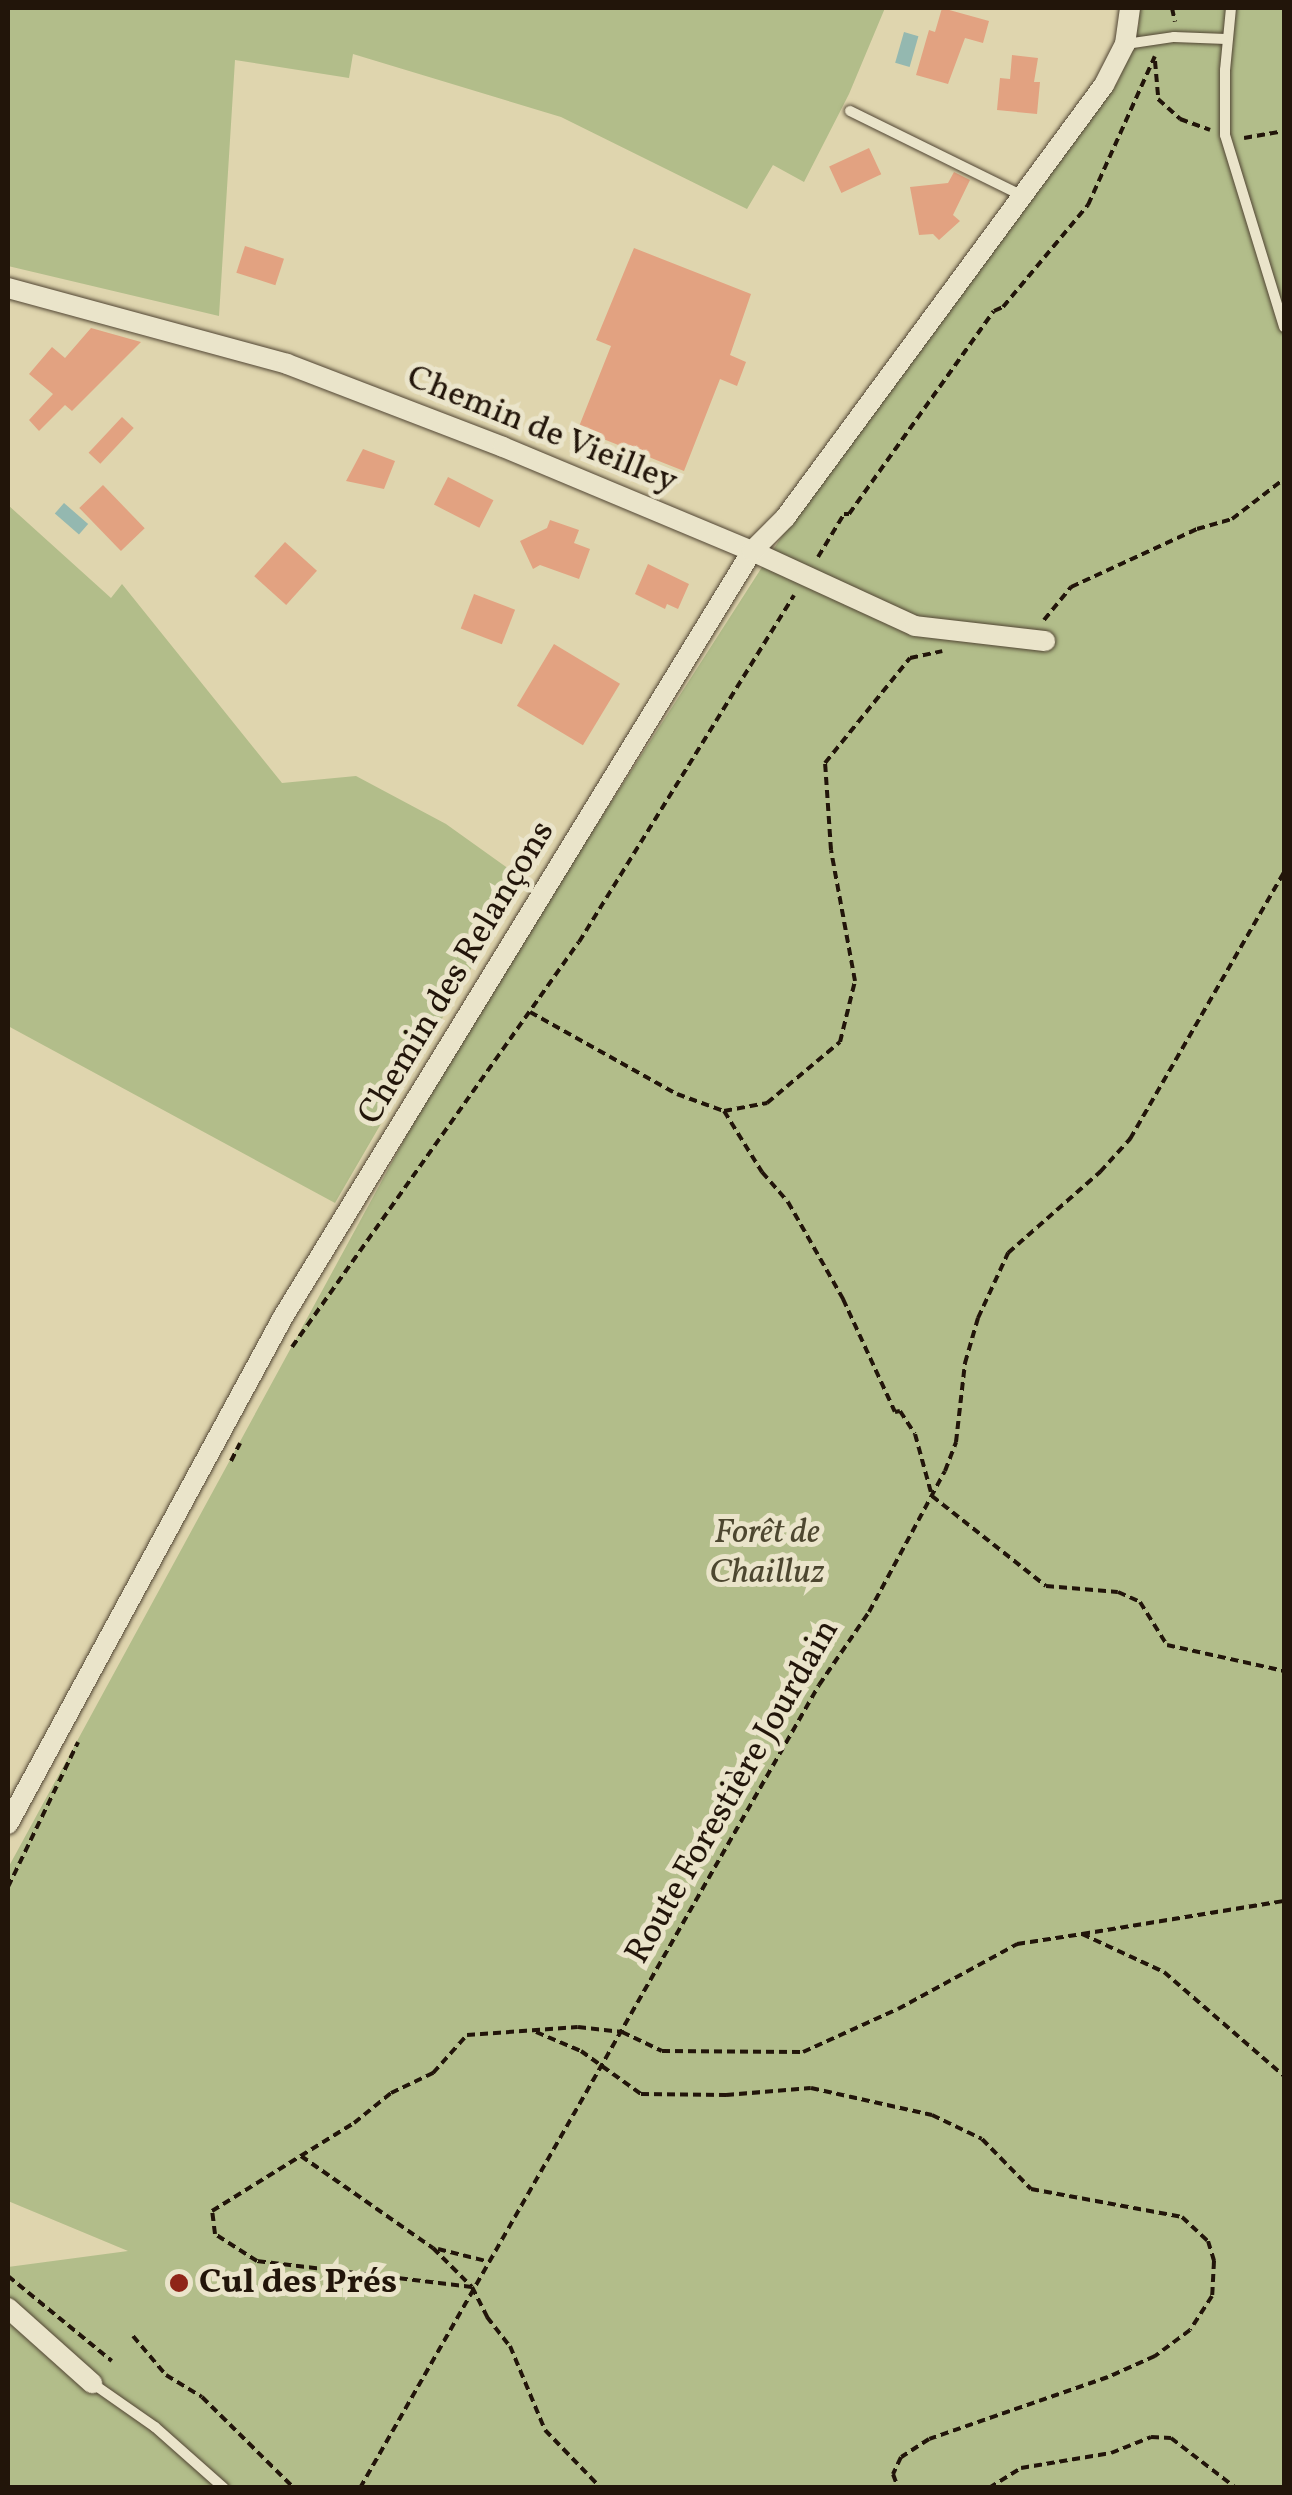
<!DOCTYPE html>
<html>
<head>
<meta charset="utf-8">
<style>
  body { margin:0 }
  #map { position:relative; width:1292px; height:2495px; overflow:hidden; background:#dfd5ae; font-family:Vollkorn,serif }
  div>[style] { position:absolute }
  [style*='--x'] { left:calc(var(--x)*1px); top:calc(var(--y)*1px); width:calc(var(--w)*1px); rotate:calc(var(--a)*1deg) }
  .green>* { inset:0; background:#b2bd8a }
  .water>* { inset:0; background:#94b8b0; transform-origin:0 0 }
  .building>* { inset:0; background:#e2a281; transform-origin:0 0 }
  .path>* { height:4px; margin-top:-2px; transform-origin:0; background:repeating-linear-gradient(90deg,#22150a 0 8px,transparent 0 13px) }
  .roads { filter:drop-shadow(0 0 2px #514533) drop-shadow(0 0 2px #514533) }
  .service>* { height:10px; margin:-5px; padding:0 5px; transform-origin:5px; border-radius:5px; background:#eae4ca }
  .minor>* { height:20px; margin:-10px; padding:0 10px; transform-origin:10px; border-radius:10px; background:#eae4ca }
  .dots>* { width:28px; height:28px; translate:-50% -50%; box-sizing:border-box; border:5px solid #eae4ca; border-radius:50% }
  span { translate:-50% -50%; white-space:nowrap; text-align:center; line-height:1.15; -webkit-text-stroke:10px #eae4ca; paint-order:stroke }
  .street-label { font-size:35px; color:#22150a }
  .park-label { font-size:35px; color:#4d4730; font-style:italic }
  .poi-label { font-size:35px; color:#22150a; font-weight:700 }
  .left { translate:0 -50%; text-align:left }
  .frame { position:absolute; inset:0; border:10px solid #22150a; pointer-events:none }
</style>
</head>
<body>
<div id="map">
  <div class="green">
    <div style="clip-path:polygon(8px 8px,885px 8px,849px 94px,804px 182px,773px 165px,747px 209px,561px 117px,353px 54px,349px 78px,235px 60px,219px 316px,8px 266px)"></div>
    <div style="clip-path:polygon(1138px 8px,1284px 8px,1284px 2487px,8px 2487px,8px 2267px,128px 2251px,8px 2201px,8px 1868px,459px 1039px,782px 536px,1118px 82px,1139px 25px)"></div>
    <div style="clip-path:polygon(8px 505px,111px 598px,122px 584px,282px 783px,356px 776px,446px 824px,523px 879px,335px 1203px,8px 1026px)"></div>
  </div>
  <div class="water">
    <div style="left:904px;top:32px;width:15px;height:32px;rotate:16deg"></div>
    <div style="left:64px;top:503px;width:32px;height:14px;rotate:41deg"></div>
  </div>
  <div class="building">
    <div style="clip-path:polygon(942px 8px,989px 21px,983px 43px,965px 38px,948px 84px,916px 75px,929px 30px,935px 32px)"></div>
    <div style="clip-path:polygon(1012px 55px,1038px 58px,1034px 82px,1040px 82px,1037px 114px,997px 110px,1000px 78px,1010px 79px)"></div>
    <div style="left:869px;top:148px;width:29px;height:44px;rotate:65deg"></div>
    <div style="clip-path:polygon(954px 172px,970px 180px,953px 215px,960px 221px,939px 240px,933px 234px,919px 235px,910px 187px,948px 183px)"></div>
    <div style="left:245px;top:246px;width:41px;height:28px;rotate:18deg"></div>
    <div style="clip-path:polygon(634px 248px,751px 294px,730px 355px,746px 362px,737px 386px,720px 379px,684px 471px,578px 429px,611px 346px,596px 340px)"></div>
    <div style="clip-path:polygon(91px 328px,141px 342px,72px 411px,65px 405px,39px 431px,29px 420px,53px 394px,29px 374px,52px 347px,65px 358px)"></div>
    <div style="left:122px;top:417px;width:16px;height:49px;rotate:43deg"></div>
    <div style="clip-path:polygon(363px 449px,395px 461px,384px 489px,346px 481px)"></div>
    <div style="left:448px;top:477px;width:51px;height:31px;rotate:27deg"></div>
    <div style="left:103px;top:485px;width:60px;height:33px;rotate:46deg"></div>
    <div style="clip-path:polygon(550px 520px,579px 530px,574px 543px,590px 549px,579px 579px,540px 565px,533px 569px,520px 541px,547px 528px)"></div>
    <div style="left:285px;top:542px;width:43px;height:46px;rotate:42deg"></div>
    <div style="clip-path:polygon(648px 564px,689px 584px,678px 609px,667px 604px,665px 609px,635px 594px)"></div>
    <div style="left:474px;top:594px;width:44px;height:37px;rotate:21deg"></div>
    <div style="left:554px;top:644px;width:77px;height:72px;rotate:31deg"></div>
  </div>
  <div class="path">
    <div style="--x:1172;--y:8;--w:14;--a:78"></div>
    <div style="--x:1155;--y:61;--w:38;--a:85"></div>
    <div style="--x:1158;--y:99;--w:30;--a:42"></div>
    <div style="--x:1180;--y:119;--w:32;--a:20"></div>
    <div style="--x:1244;--y:138;--w:41;--a:-9.9"></div>
    <div style="--x:818;--y:557;--w:50;--a:-58.8"></div>
    <div style="--x:844;--y:514;--w:5;--a:0"></div>
    <div style="--x:849;--y:514;--w:249;--a:-54.5"></div>
    <div style="--x:994;--y:311;--w:10;--a:-24"></div>
    <div style="--x:1003;--y:307;--w:133;--a:-50.2"></div>
    <div style="--x:1088;--y:205;--w:163;--a:-65.8"></div>
    <div style="--x:1044;--y:620;--w:43;--a:-50.7"></div>
    <div style="--x:1071;--y:587;--w:139;--a:-24.7"></div>
    <div style="--x:1197;--y:529;--w:36;--a:-16"></div>
    <div style="--x:1232;--y:519;--w:66;--a:-37.6"></div>
    <div style="--x:530;--y:1012;--w:168;--a:29.2"></div>
    <div style="--x:677;--y:1094;--w:50;--a:19.9"></div>
    <div style="--x:724;--y:1111;--w:72;--a:58.1"></div>
    <div style="--x:762;--y:1172;--w:40;--a:49"></div>
    <div style="--x:788;--y:1202;--w:112;--a:60.4"></div>
    <div style="--x:843;--y:1299;--w:124;--a:65.3"></div>
    <div style="--x:895;--y:1412;--w:5;--a:-11"></div>
    <div style="--x:900;--y:1411;--w:27;--a:57"></div>
    <div style="--x:915;--y:1434;--w:64;--a:74.7"></div>
    <div style="--x:932;--y:1496;--w:145;--a:38.3"></div>
    <div style="--x:1046;--y:1586;--w:72;--a:4.8"></div>
    <div style="--x:1118;--y:1592;--w:24;--a:24"></div>
    <div style="--x:1140;--y:1602;--w:51;--a:57.9"></div>
    <div style="--x:1167;--y:1645;--w:120;--a:12.5"></div>
    <div style="--x:724;--y:1111;--w:44;--a:-10.5"></div>
    <div style="--x:767;--y:1103;--w:95;--a:-39.9"></div>
    <div style="--x:840;--y:1042;--w:63;--a:-76.2"></div>
    <div style="--x:855;--y:981;--w:133;--a:-100.4"></div>
    <div style="--x:831;--y:850;--w:87;--a:-93.9"></div>
    <div style="--x:825;--y:763;--w:135;--a:-51"></div>
    <div style="--x:910;--y:658;--w:33;--a:-12"></div>
    <div style="--x:292;--y:1347;--w:496;--a:-54.7"></div>
    <div style="--x:579;--y:942;--w:408;--a:-58.2"></div>
    <div style="--x:231;--y:1461;--w:20;--a:-63"></div>
    <div style="--x:8;--y:1887;--w:161;--a:-64.2"></div>
    <div style="--x:1082;--y:1934;--w:205;--a:-9.3"></div>
    <div style="--x:536;--y:2032;--w:49;--a:22.9"></div>
    <div style="--x:581;--y:2051;--w:74;--a:35.6"></div>
    <div style="--x:641;--y:2094;--w:85;--a:0.7"></div>
    <div style="--x:726;--y:2095;--w:85;--a:-4.7"></div>
    <div style="--x:811;--y:2088;--w:124;--a:12.6"></div>
    <div style="--x:932;--y:2115;--w:55;--a:25.6"></div>
    <div style="--x:982;--y:2139;--w:70;--a:45.6"></div>
    <div style="--x:1031;--y:2189;--w:154;--a:10.5"></div>
    <div style="--x:1182;--y:2217;--w:35;--a:43"></div>
    <div style="--x:1208;--y:2241;--w:21;--a:73"></div>
    <div style="--x:1214;--y:2261;--w:35;--a:93"></div>
    <div style="--x:1212;--y:2296;--w:40;--a:122.9"></div>
    <div style="--x:1190;--y:2330;--w:44;--a:143.4"></div>
    <div style="--x:1155;--y:2356;--w:51;--a:155.9"></div>
    <div style="--x:1108;--y:2377;--w:189;--a:160.9"></div>
    <div style="--x:929;--y:2439;--w:33;--a:147"></div>
    <div style="--x:901;--y:2457;--w:19;--a:115"></div>
    <div style="--x:893;--y:2474;--w:15;--a:70"></div>
    <div style="--x:301;--y:2156;--w:161;--a:34.9"></div>
    <div style="--x:433;--y:2248;--w:55;--a:45"></div>
    <div style="--x:472;--y:2287;--w:34;--a:63"></div>
    <div style="--x:487;--y:2317;--w:37;--a:52"></div>
    <div style="--x:510;--y:2346;--w:91;--a:67.4"></div>
    <div style="--x:545;--y:2430;--w:81;--a:46"></div>
    <div style="--x:438;--y:2249;--w:49;--a:14"></div>
    <div style="--x:8;--y:2276;--w:134;--a:39.3"></div>
    <div style="--x:472;--y:2287;--w:217;--a:-173.1"></div>
    <div style="--x:257;--y:2261;--w:50;--a:-147.3"></div>
    <div style="--x:215;--y:2234;--w:23;--a:-97"></div>
    <div style="--x:212;--y:2211;--w:167;--a:-31.8"></div>
    <div style="--x:354;--y:2123;--w:48;--a:-39"></div>
    <div style="--x:391;--y:2093;--w:47;--a:-25.5"></div>
    <div style="--x:433;--y:2073;--w:51;--a:-48.2"></div>
    <div style="--x:467;--y:2035;--w:111;--a:-4.1"></div>
    <div style="--x:578;--y:2027;--w:44;--a:6.5"></div>
    <div style="--x:622;--y:2032;--w:44;--a:25.4"></div>
    <div style="--x:662;--y:2051;--w:141;--a:0.4"></div>
    <div style="--x:803;--y:2052;--w:104;--a:-24.4"></div>
    <div style="--x:898;--y:2009;--w:136;--a:-28.6"></div>
    <div style="--x:1017;--y:1944;--w:66;--a:-8.7"></div>
    <div style="--x:1082;--y:1934;--w:90;--a:24.9"></div>
    <div style="--x:1164;--y:1972;--w:159;--a:40.9"></div>
    <div style="--x:133;--y:2336;--w:51;--a:49.8"></div>
    <div style="--x:166;--y:2375;--w:42;--a:31.4"></div>
    <div style="--x:202;--y:2397;--w:129;--a:44.7"></div>
    <div style="--x:360;--y:2488;--w:925;--a:-60.25"></div>
    <div style="--x:819;--y:1685;--w:88;--a:-55.6"></div>
    <div style="--x:869;--y:1612;--w:160;--a:-61.7"></div>
    <div style="--x:945;--y:1471;--w:31;--a:-69"></div>
    <div style="--x:956;--y:1442;--w:80;--a:-83.5"></div>
    <div style="--x:965;--y:1363;--w:47;--a:-73.9"></div>
    <div style="--x:978;--y:1318;--w:72;--a:-65.2"></div>
    <div style="--x:1008;--y:1253;--w:123;--a:-41.4"></div>
    <div style="--x:1100;--y:1172;--w:45;--a:-47.7"></div>
    <div style="--x:1130;--y:1139;--w:308;--a:-60"></div>
    <div style="--x:989;--y:2488;--w:38;--a:-32"></div>
    <div style="--x:1021;--y:2468;--w:91;--a:-9.5"></div>
    <div style="--x:1111;--y:2453;--w:43;--a:-21.8"></div>
    <div style="--x:1151;--y:2437;--w:20;--a:3"></div>
    <div style="--x:1171;--y:2438;--w:82;--a:37.6"></div>
  </div>
  <div class="roads">
    <div class="service">
      <div style="--x:1231;--y:8;--w:62;--a:95.5"></div>
      <div style="--x:1225;--y:70;--w:65;--a:90"></div>
      <div style="--x:1225;--y:135;--w:201;--a:72.9"></div>
      <div style="--x:1126;--y:44;--w:49;--a:-8.3"></div>
      <div style="--x:1174;--y:37;--w:52;--a:2.2"></div>
      <div style="--x:850;--y:111;--w:191;--a:26.2"></div>
      <div style="--x:92;--y:2383;--w:77;--a:34.9"></div>
      <div style="--x:155;--y:2427;--w:92;--a:41.5"></div>
    </div>
    <div class="minor">
      <div style="--x:8;--y:288;--w:289;--a:15.2"></div>
      <div style="--x:287;--y:364;--w:231;--a:21"></div>
      <div style="--x:503;--y:447;--w:270;--a:22.7"></div>
      <div style="--x:752;--y:551;--w:179;--a:24.7"></div>
      <div style="--x:915;--y:626;--w:131;--a:6.6"></div>
      <div style="--x:8;--y:1824;--w:577;--a:-61.52"></div>
      <div style="--x:283;--y:1317;--w:898;--a:-58.52"></div>
      <div style="--x:752;--y:551;--w:47;--a:-45"></div>
      <div style="--x:785;--y:518;--w:538;--a:-53.62"></div>
      <div style="--x:1104;--y:85;--w:46;--a:-62.9"></div>
      <div style="--x:1125;--y:44;--w:36;--a:-82"></div>
      <div style="--x:8;--y:2308;--w:113;--a:41.8"></div>
    </div>
  </div>
  <div class="dots">
    <div style="left:179px;top:2283px;background:#8f2418"></div>
  </div>
  <div class="street-label">
    <span style="left:542px;top:430px;rotate:22deg">Chemin de Vieilley</span>
    <span style="left:457px;top:973px;rotate:-59deg">Chemin des Relançons</span>
    <span style="left:733px;top:1792px;rotate:-60deg">Route Forestière Jourdain</span>
  </div>
  <div class="park-label">
    <span style="left:767px;top:1553px">Forêt de<br>Chailluz</span>
  </div>
  <div class="poi-label">
    <span class="left" style="left:199px;top:2283px">Cul des Prés</span>
  </div>
  <div class="frame"></div>
</div>
</body>
</html>
